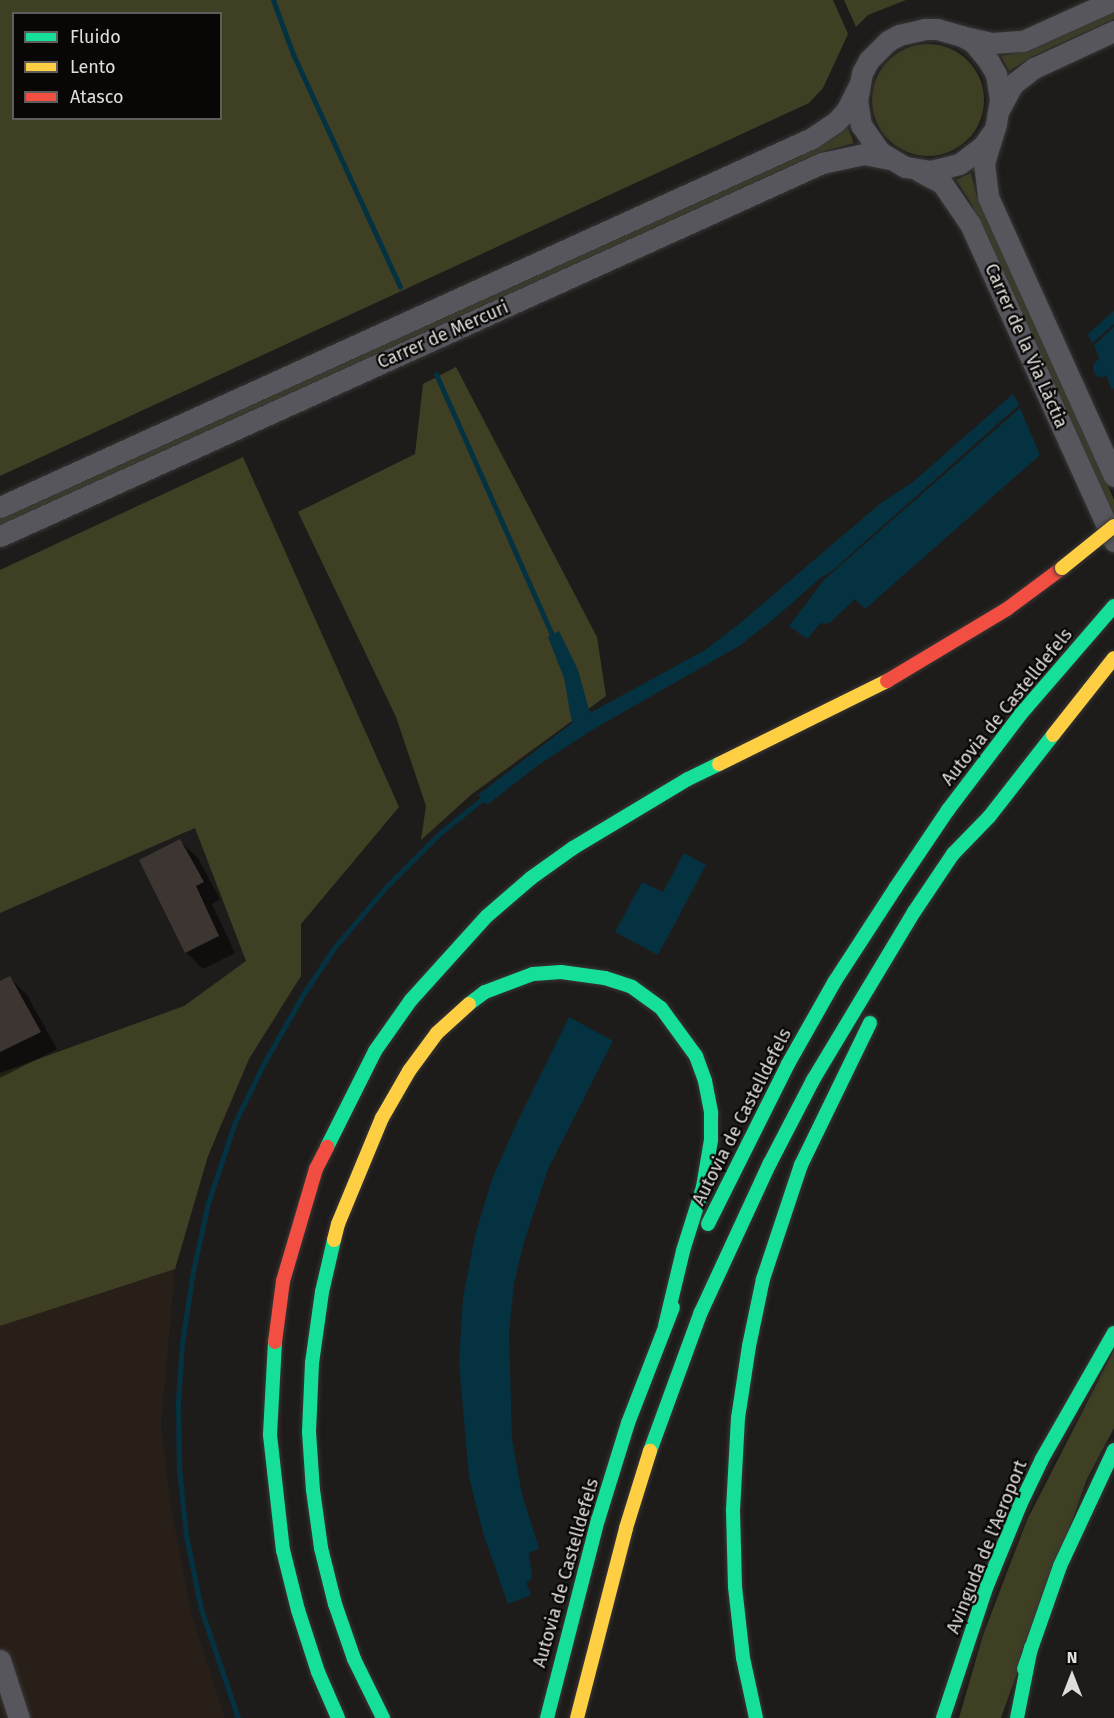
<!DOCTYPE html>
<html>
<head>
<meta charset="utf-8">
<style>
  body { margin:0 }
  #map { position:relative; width:1114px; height:1718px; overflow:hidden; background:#1e1c1a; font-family:"Fira Sans",sans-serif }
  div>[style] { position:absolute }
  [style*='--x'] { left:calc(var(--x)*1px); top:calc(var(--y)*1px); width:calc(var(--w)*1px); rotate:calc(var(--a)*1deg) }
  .built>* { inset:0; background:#281f18 }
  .green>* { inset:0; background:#3f3f24 }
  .round { border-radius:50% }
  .water>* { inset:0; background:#053241 }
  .shadow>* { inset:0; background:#0007 }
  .stream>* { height:5px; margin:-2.5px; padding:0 2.5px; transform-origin:2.5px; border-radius:2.5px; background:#053241 }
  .canal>* { height:18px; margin:-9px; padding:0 9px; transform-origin:9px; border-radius:9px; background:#053241 }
  .building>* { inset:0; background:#3d3532 }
  .roads { filter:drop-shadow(0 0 2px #383736) drop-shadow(0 0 2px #383736) }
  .street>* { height:21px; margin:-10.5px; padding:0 10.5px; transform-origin:10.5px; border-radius:10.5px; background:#57565d }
  .fast>* { height:14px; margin:-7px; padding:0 7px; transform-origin:7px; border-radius:7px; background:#16e098 }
  .slow>* { height:14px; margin:-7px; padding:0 7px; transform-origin:7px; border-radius:7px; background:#ffcf43 }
  .jam>* { height:14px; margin:-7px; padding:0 7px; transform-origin:7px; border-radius:7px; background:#f24e42 }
  .bridges { filter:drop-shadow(0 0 2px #383736) drop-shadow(0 0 2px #383736) }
  .slow-bridge>* { height:14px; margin:-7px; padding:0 7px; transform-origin:7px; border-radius:7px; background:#ffcf43 }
  span { translate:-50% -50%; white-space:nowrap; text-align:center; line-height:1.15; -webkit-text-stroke:4.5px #080706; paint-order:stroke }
  .street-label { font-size:18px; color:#e0ddda }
  .legend { position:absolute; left:12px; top:12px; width:210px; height:108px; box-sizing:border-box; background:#080706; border:2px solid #5e5d5b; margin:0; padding:8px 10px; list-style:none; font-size:18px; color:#e0ddda }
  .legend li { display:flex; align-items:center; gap:12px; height:30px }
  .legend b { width:30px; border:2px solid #5e5d5b }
  .north { position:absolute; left:1042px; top:1646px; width:60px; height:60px; -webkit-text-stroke:4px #080706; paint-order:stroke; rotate:0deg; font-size:16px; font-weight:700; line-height:24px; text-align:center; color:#e0ddda }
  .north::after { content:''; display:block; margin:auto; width:21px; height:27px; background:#e0ddda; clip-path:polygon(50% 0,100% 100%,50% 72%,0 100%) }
</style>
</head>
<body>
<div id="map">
  <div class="built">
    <div style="clip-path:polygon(175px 1269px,161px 1424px,170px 1502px,191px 1613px,225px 1718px,0 1718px,0 1326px)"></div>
  </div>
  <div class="green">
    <div style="clip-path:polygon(evenodd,0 0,833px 0,848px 34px,823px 88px,809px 103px,0 476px,0 0,14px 14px,220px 14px,220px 118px,14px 118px,14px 14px)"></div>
    <div style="clip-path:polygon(844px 0,906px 0,868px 15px,856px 27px)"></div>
    <div style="clip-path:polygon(1114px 11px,1114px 19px,1033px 56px,1009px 71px,1001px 56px,1031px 49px)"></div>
    <div class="round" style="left:872px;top:44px;width:112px;height:112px"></div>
    <div style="clip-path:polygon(848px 128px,854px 143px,821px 152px,0 525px,0 518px,819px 146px)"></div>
    <div style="clip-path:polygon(971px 173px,977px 197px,1114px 500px,1114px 517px,970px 201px,956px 180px)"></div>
    <div style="clip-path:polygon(456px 367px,597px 637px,606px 696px,472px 794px,421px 840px,426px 806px,396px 717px,298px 512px,415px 454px,423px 384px)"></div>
    <div style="clip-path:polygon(243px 457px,399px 807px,301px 924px,301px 976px,249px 1059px,208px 1156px,175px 1269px,0 1326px,0 1073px,184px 1006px,246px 961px,195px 828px,0 913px,0 570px)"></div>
    <div style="clip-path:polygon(1114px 1350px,1114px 1428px,1087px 1479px,1001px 1718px,959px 1718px,983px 1635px,1027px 1520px)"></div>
  </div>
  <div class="water">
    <div style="clip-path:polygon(1114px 311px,1114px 324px,1092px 343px,1088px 334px)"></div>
    <div style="clip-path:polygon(1114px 327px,1114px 388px,1112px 390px,1094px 345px)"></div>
    <div style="clip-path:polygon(1013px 394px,1019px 405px,833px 570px,819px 579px,775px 618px,739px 646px,592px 730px,537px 766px,487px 805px,478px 795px,572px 723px,564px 678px,548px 637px,559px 631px,578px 670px,590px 713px,705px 650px,738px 625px,881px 503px,913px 482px)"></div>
    <div style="clip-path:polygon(1020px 408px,1040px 455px,865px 609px,847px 591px,807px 639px,789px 626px,824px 580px)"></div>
    <div style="clip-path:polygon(684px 853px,706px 865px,658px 955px,615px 932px,642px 882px,663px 892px)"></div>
    <div style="clip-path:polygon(569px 1017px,613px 1041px,548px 1169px,523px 1245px,514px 1284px,509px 1332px,512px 1439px,522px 1495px,539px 1548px,517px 1559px,531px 1595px,508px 1604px,484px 1536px,469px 1477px,459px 1362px,463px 1298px,475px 1236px,491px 1182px,513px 1131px)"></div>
  </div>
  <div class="shadow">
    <div style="clip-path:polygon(180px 841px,198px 858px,220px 899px,212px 904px,235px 953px,203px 969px,186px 952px)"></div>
    <div style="clip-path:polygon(10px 978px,27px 995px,57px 1049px,0 1078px,0 983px)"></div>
  </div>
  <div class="stream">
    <div style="--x:273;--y:0;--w:58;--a:69.7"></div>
    <div style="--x:293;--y:54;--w:256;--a:65.3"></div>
    <div style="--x:436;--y:374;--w:292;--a:66"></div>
    <div style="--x:238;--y:1718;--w:115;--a:-108.7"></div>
    <div style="--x:201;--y:1609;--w:76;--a:-101.5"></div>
    <div style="--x:186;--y:1535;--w:67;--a:-96"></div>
    <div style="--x:179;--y:1468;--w:66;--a:-90.9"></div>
    <div style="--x:178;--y:1402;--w:59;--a:-86.1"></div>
    <div style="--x:182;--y:1343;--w:73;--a:-81.3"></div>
    <div style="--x:193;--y:1271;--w:70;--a:-77.6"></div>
    <div style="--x:208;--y:1203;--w:85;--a:-71.6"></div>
    <div style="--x:235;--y:1122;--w:68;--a:-63.8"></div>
    <div style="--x:265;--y:1061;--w:78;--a:-60.2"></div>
    <div style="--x:304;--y:993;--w:54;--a:-56.3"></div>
    <div style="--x:334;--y:948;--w:80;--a:-49.6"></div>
    <div style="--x:386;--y:887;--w:76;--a:-45"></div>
    <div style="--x:440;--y:833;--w:59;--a:-38.8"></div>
  </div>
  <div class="canal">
    <div style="--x:1102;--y:368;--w:15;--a:-37"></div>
    <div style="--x:825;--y:615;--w:57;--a:-43.6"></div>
    <div style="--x:516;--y:1534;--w:41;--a:80.1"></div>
  </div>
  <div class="building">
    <div style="clip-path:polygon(180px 839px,204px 882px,196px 886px,219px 936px,185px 953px,139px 860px)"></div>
    <div style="clip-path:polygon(10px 976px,41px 1032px,0 1052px,0 981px)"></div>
  </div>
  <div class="roads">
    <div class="street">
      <div style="--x:965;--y:37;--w:28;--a:13"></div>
      <div style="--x:992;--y:43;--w:31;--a:-4"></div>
      <div style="--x:1023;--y:41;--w:100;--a:-24.3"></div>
      <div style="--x:1000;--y:108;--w:26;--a:-62"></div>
      <div style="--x:1012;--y:85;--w:28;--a:-38"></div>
      <div style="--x:1034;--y:68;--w:88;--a:-24.8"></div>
      <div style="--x:992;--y:133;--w:16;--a:125"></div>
      <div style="--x:983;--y:146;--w:30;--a:143"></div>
      <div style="--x:959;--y:164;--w:29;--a:166"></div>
      <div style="--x:931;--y:171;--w:26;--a:-171"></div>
      <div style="--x:905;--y:167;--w:29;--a:-149"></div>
      <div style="--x:880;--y:152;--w:33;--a:-125"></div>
      <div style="--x:861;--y:125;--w:24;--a:-99"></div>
      <div style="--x:857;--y:101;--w:28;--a:-80"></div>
      <div style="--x:862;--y:73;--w:15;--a:-62"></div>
      <div style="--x:869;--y:60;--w:27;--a:-45"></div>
      <div style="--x:888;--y:41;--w:13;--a:-29"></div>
      <div style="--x:899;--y:35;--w:26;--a:-13"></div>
      <div style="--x:924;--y:29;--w:13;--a:0"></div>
      <div style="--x:937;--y:29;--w:26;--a:16"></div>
      <div style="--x:962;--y:36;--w:13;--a:29"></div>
      <div style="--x:973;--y:42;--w:26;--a:51"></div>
      <div style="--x:989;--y:62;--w:14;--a:60"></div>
      <div style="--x:996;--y:74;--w:25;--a:81"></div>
      <div style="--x:1000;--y:99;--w:25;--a:99"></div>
      <div style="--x:996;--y:124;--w:41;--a:107.1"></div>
      <div style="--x:984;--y:163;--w:34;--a:83"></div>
      <div style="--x:988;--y:197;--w:306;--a:65.7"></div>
      <div style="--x:919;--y:171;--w:26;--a:28"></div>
      <div style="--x:942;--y:183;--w:50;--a:55.7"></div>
      <div style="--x:970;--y:224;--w:348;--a:65.6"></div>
      <div style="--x:0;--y:507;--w:892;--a:-24.44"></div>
      <div style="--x:812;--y:138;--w:29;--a:-34"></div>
      <div style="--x:836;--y:122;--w:15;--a:-48"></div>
      <div style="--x:846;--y:111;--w:30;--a:-63"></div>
      <div style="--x:0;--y:536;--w:903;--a:-24.41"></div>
      <div style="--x:822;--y:163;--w:43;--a:-12.1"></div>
      <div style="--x:864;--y:154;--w:26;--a:11"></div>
      <div style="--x:0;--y:1660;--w:61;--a:71.9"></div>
    </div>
    <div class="fast">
      <div style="--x:469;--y:1004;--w:20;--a:-37"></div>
      <div style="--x:485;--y:992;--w:51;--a:-20.6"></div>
      <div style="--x:533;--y:974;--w:28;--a:-4"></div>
      <div style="--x:561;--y:972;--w:44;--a:7.8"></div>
      <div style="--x:605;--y:978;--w:28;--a:18"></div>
      <div style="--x:632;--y:987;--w:36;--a:36"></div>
      <div style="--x:661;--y:1008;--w:59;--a:53.9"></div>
      <div style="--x:696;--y:1056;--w:27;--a:70"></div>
      <div style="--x:705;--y:1081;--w:33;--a:79"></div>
      <div style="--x:711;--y:1113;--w:27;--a:90"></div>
      <div style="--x:711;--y:1140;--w:48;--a:99.7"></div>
      <div style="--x:703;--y:1187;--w:67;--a:107.4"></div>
      <div style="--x:683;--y:1251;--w:77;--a:103.5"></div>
      <div style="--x:327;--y:1147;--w:107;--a:-63.4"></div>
      <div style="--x:375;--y:1051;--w:62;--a:-54.8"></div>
      <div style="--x:411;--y:1000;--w:113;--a:-47.9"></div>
      <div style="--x:487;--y:916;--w:58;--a:-40.8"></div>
      <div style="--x:531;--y:878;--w:52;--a:-35.5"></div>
      <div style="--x:573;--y:848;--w:134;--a:-31"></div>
      <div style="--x:688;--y:779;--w:34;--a:-26"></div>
      <div style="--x:708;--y:1224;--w:179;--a:-63.4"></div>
      <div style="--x:788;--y:1064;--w:95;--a:-60.5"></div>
      <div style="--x:835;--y:981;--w:112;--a:-57"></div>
      <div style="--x:896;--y:887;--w:93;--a:-56"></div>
      <div style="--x:948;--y:810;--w:119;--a:-52.8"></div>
      <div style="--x:1020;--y:715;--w:144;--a:-49.2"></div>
      <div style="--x:334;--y:1240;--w:53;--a:103"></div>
      <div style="--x:322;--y:1292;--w:72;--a:98"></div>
      <div style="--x:312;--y:1363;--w:69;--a:92.5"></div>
      <div style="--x:309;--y:1432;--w:58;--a:86.1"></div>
      <div style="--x:313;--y:1490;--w:59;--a:82.1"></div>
      <div style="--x:321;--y:1548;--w:58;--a:76"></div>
      <div style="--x:335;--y:1604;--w:58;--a:70.9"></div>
      <div style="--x:354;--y:1659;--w:66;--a:63.8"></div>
      <div style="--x:275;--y:1342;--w:93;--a:93.1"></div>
      <div style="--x:270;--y:1435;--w:116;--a:83.6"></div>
      <div style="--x:283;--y:1550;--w:62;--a:76"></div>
      <div style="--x:298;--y:1610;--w:65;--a:72.1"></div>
      <div style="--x:318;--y:1672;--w:50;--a:66.5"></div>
      <div style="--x:650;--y:1451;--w:148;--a:-69.9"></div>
      <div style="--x:701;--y:1312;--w:164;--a:-65.2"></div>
      <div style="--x:770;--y:1163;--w:93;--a:-62.6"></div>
      <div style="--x:813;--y:1080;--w:196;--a:-59"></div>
      <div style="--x:914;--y:912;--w:70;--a:-56.1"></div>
      <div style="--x:953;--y:854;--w:52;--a:-45.8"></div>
      <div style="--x:989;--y:817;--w:104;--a:-52"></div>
      <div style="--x:1024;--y:1669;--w:109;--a:-70.7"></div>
      <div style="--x:1060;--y:1566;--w:128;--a:-65"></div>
      <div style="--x:547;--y:1718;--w:204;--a:-75.6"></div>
      <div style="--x:598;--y:1520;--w:102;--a:-72.8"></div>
      <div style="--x:628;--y:1423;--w:124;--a:-68.8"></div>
      <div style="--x:756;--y:1718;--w:61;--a:-102.2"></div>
      <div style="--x:743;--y:1658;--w:71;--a:-96.4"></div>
      <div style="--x:735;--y:1587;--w:77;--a:-91.5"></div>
      <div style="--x:733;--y:1510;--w:92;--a:-86.9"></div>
      <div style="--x:738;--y:1418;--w:73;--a:-81.3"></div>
      <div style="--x:749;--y:1346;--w:68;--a:-78.2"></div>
      <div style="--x:763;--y:1279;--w:120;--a:-71.6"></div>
      <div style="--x:801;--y:1165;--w:158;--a:-64.1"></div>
      <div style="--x:943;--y:1718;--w:137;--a:-71.7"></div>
      <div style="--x:986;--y:1588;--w:90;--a:-67.7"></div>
      <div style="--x:1020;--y:1505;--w:51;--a:-64.4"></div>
      <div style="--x:1042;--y:1459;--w:145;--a:-60.3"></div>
      <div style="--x:1017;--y:1718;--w:72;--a:-78.8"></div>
    </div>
    <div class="slow">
      <div style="--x:1053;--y:735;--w:98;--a:-51.6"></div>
      <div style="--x:719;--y:764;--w:187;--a:-26.3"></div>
      <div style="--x:334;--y:1240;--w:16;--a:-76"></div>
      <div style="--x:338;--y:1224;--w:115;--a:-67.5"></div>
      <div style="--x:382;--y:1118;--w:54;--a:-60.1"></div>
      <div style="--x:409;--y:1071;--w:47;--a:-53.6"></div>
      <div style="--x:437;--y:1033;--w:43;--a:-42.2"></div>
      <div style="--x:577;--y:1718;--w:196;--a:-75.5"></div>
      <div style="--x:626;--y:1528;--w:81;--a:-72.7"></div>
    </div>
    <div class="jam">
      <div style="--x:887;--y:681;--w:140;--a:-31"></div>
      <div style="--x:1007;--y:609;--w:69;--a:-36.7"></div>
      <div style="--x:275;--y:1342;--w:62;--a:-82.5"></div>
      <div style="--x:283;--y:1281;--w:117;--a:-73.6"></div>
      <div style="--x:316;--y:1169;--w:25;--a:-63"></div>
    </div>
  </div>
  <div class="bridges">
    <div class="slow-bridge">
      <div style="--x:1062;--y:568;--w:67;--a:-38.9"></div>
    </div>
  </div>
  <div class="street-label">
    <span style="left:443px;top:335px;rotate:-24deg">Carrer de Mercuri</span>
    <span style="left:1026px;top:346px;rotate:66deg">Carrer de la Via Làctia</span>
    <span style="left:1007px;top:707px;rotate:-51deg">Autovia de Castelldefels</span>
    <span style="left:742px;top:1117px;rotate:-63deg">Autovia de Castelldefels</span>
    <span style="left:987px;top:1547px;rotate:-68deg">Avinguda de l'Aeroport</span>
    <span style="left:566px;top:1573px;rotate:-74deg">Autovia de Castelldefels</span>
  </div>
  <ul class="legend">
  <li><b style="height:8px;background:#16e098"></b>Fluido</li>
  <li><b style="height:8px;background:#ffcf43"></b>Lento</li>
  <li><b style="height:8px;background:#f24e42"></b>Atasco</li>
  </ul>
  <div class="north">N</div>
</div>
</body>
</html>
